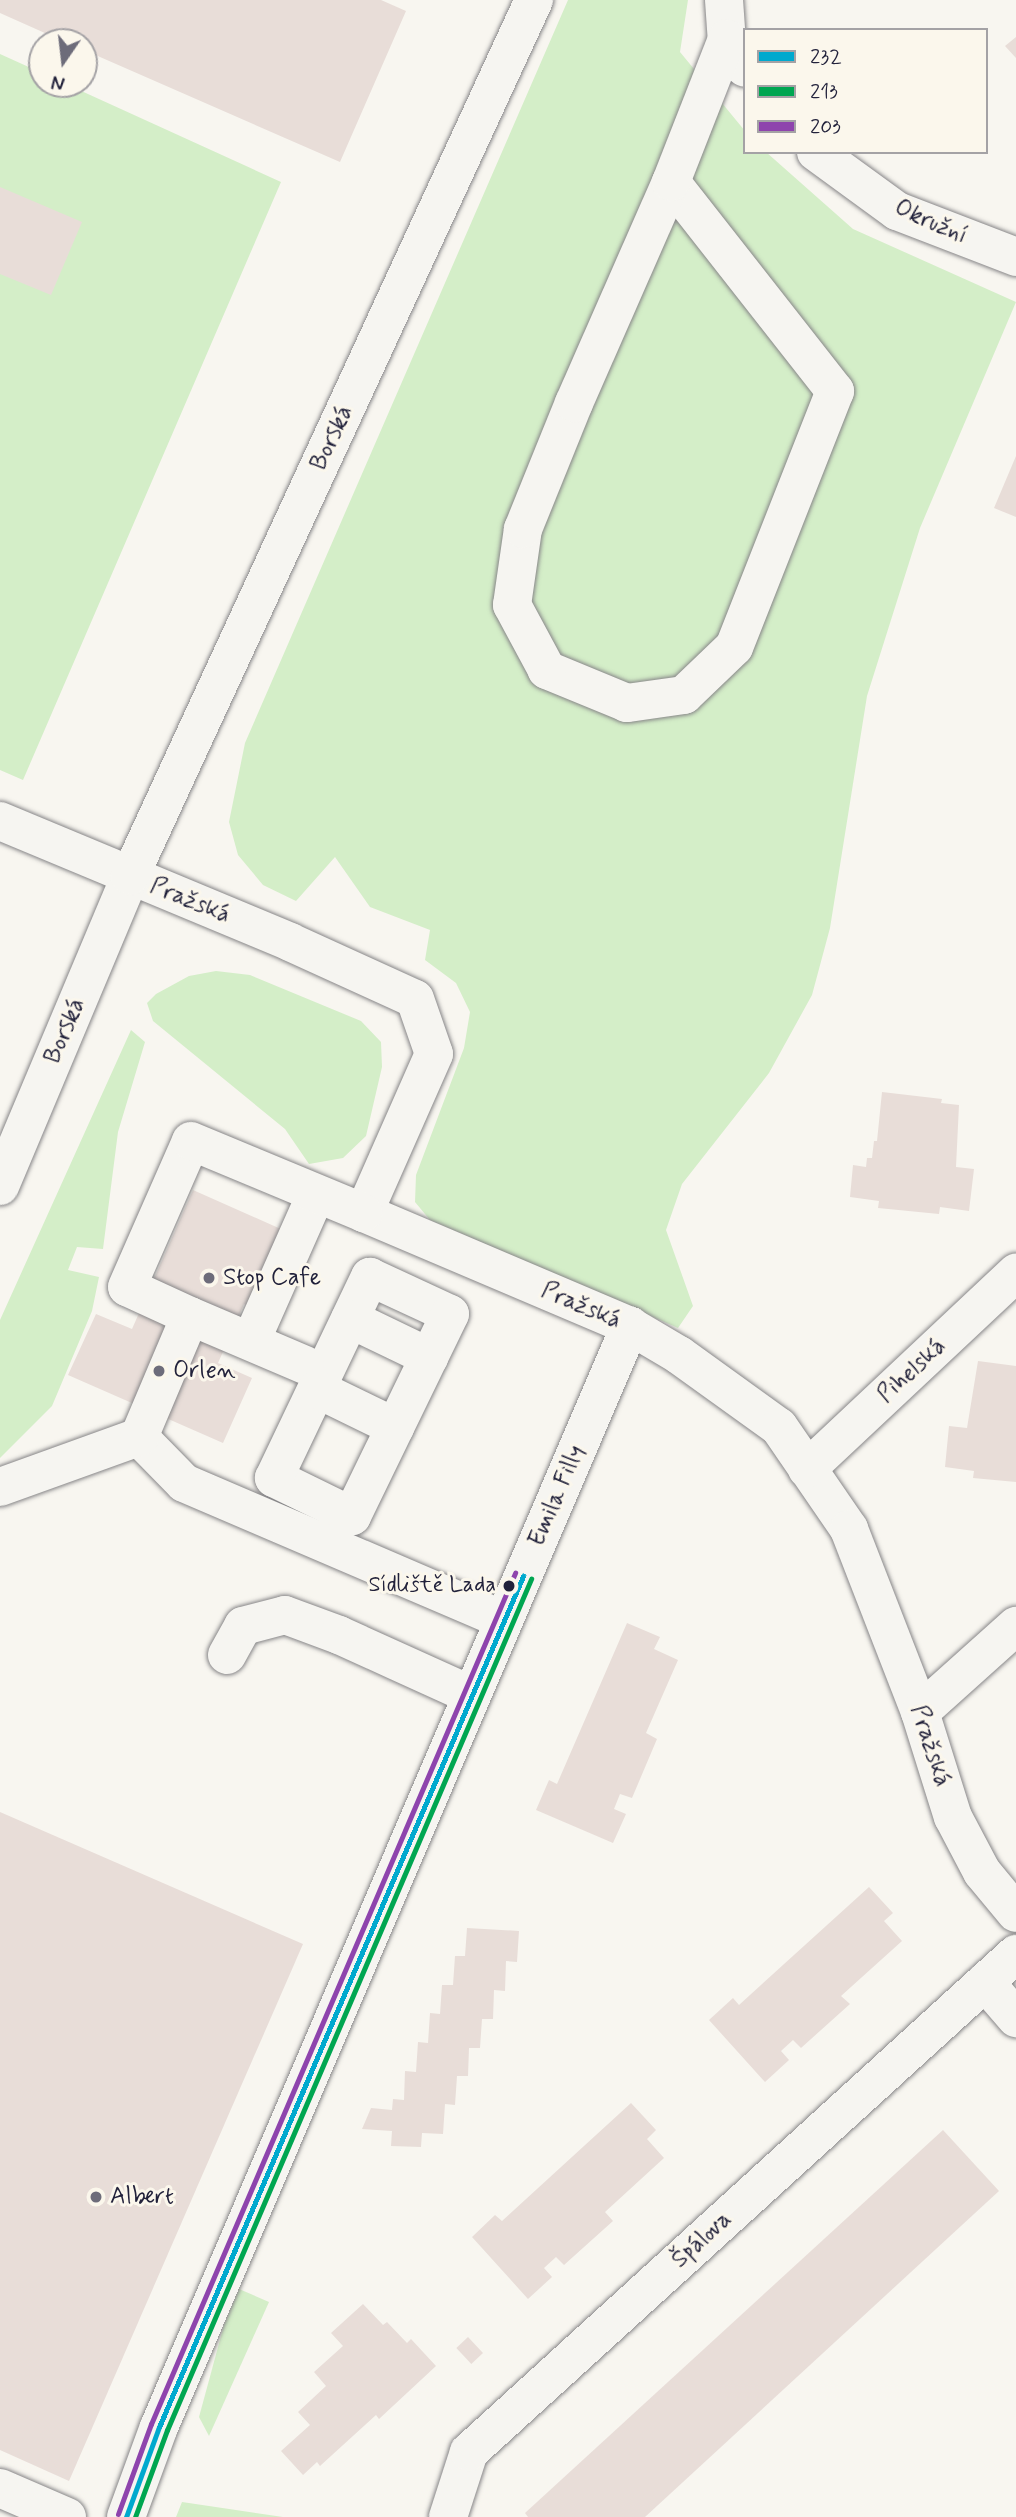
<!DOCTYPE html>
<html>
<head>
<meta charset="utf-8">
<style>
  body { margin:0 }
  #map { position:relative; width:1016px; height:2517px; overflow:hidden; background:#f8f6f0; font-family:Mynerve,sans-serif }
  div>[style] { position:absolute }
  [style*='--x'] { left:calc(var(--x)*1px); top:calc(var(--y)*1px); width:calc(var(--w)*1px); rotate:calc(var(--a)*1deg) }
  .green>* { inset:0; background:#d4eec8 }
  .building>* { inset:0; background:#e8ddd8; transform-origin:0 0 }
  .roads { filter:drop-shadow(0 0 2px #878688) drop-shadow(0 0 2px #878688) }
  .minor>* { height:38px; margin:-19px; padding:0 19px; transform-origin:19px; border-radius:19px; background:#f6f5f1 }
  .major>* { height:38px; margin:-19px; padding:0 19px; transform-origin:19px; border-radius:19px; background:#f6f5f1 }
  .bus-1>* { height:5px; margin:-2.5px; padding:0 2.5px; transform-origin:2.5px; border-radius:2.5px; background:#00a9ce }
  .bus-2>* { height:5px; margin:-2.5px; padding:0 2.5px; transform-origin:2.5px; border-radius:2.5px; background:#00a651 }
  .bus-3>* { height:5px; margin:-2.5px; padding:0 2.5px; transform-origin:2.5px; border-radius:2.5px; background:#8e44ad }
  .dots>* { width:19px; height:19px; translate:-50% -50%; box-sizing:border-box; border:4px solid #fbf7ec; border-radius:50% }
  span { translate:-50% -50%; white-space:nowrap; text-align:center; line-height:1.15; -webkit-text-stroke:6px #fbf7ec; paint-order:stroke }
  .bus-label { font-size:22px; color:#22223b }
  .right { translate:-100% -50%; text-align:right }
  .street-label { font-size:24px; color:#22223b }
  .poi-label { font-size:24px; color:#22223b }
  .left { translate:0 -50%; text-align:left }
  .legend { position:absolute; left:743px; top:28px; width:245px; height:126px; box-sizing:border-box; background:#fbf7ec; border:2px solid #a4a2a5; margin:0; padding:9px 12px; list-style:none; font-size:21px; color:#22223b }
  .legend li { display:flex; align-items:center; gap:14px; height:35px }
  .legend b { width:35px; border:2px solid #a4a2a5 }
  .north { position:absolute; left:28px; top:28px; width:70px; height:70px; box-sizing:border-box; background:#fbf7ec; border:2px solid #a4a2a5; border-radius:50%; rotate:194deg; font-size:19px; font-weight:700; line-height:28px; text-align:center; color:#22223b }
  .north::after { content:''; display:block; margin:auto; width:24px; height:32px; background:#6d6c7a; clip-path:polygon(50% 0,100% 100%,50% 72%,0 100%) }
</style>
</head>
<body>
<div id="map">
  <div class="green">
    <div style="clip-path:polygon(568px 0,688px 0,680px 52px,745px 131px,745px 152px,766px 152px,853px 229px,1016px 302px,920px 528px,867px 696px,830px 928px,812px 995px,769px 1073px,682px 1184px,666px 1230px,693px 1306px,678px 1328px,430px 1220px,415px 1202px,416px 1175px,464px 1048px,470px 1012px,456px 983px,425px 960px,430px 930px,370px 907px,335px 857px,296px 901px,263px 885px,238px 855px,229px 822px,245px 743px)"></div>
    <div style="clip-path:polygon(0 54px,42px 73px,42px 84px,66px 84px,281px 182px,23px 780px,0 770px)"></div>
    <div style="clip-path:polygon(216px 971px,250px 975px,361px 1021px,381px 1042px,382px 1067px,366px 1136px,343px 1158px,309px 1164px,285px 1129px,153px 1021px,147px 1003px,156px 994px,189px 976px)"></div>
    <div style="clip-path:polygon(131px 1030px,145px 1042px,118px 1132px,103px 1249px,77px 1247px,68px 1270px,99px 1277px,92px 1311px,52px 1406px,0 1458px,0 1320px)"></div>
    <div style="clip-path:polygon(239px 2289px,269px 2302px,209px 2436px,199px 2417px,224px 2325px)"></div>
    <div style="clip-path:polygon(182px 2502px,283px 2517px,176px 2517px)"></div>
  </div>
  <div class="building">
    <div style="clip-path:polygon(0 0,381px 0,406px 11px,340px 162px,84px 50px,84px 42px,65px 42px,0 13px)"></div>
    <div style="clip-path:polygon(1016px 37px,1016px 58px,1005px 46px)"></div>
    <div style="clip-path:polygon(0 187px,82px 222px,51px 295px,0 274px)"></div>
    <div style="clip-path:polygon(1016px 456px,1016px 517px,994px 508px)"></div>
    <div style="clip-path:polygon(882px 1092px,942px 1099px,941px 1103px,959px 1105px,956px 1167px,974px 1169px,969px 1211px,940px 1207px,939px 1214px,878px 1208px,879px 1201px,850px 1197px,853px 1165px,866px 1167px,867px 1158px,872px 1158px,874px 1141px,877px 1141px)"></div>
    <div style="clip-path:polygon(193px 1190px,283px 1230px,281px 1320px,244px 1304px,218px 1363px,252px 1378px,223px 1443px,68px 1375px,96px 1314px,132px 1329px)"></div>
    <div style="clip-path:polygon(978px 1361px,1016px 1366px,1016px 1482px,973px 1478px,974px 1471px,945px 1467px,949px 1426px,967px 1428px)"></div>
    <div style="clip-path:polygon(627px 1623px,660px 1637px,654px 1649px,678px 1660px,646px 1733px,657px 1739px,632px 1798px,620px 1794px,614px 1809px,626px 1814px,613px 1843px,536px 1810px,549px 1780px,557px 1784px)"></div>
    <div style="clip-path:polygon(0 1812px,303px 1944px,69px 2481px,0 2450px)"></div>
    <div style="clip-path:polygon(869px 1887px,893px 1913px,884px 1921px,902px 1941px,841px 1996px,850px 2004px,801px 2048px,793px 2040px,781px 2051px,789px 2060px,765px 2082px,709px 2020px,733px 1998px,739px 2005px)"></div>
    <div style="clip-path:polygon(467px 1928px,519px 1931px,517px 1962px,506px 1961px,505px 1991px,494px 1990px,493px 2019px,482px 2019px,480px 2048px,469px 2048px,468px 2076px,457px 2076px,455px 2105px,445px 2104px,443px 2134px,422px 2133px,421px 2147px,391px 2146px,392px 2131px,362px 2129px,371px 2108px,392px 2110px,393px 2099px,404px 2100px,405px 2071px,416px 2072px,418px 2042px,428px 2043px,430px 2013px,440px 2014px,442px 1985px,453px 1985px,455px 1956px,465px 1956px)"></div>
    <div style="clip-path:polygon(631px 2103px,656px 2130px,647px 2139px,664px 2158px,605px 2212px,613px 2221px,564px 2265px,556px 2257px,544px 2268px,552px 2277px,528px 2299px,472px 2237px,495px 2215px,502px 2221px)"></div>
    <div style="clip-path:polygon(943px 2130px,999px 2191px,645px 2517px,528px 2517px,525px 2513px)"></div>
    <div style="clip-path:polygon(363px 2304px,383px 2325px,387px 2322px,407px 2343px,411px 2339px,436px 2366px,379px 2419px,376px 2415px,320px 2466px,317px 2462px,303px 2475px,281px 2451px,310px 2425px,298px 2412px,326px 2386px,314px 2372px,343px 2346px,331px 2333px)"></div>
    <div style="left:468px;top:2337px;width:22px;height:16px;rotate:47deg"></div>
  </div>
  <div class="roads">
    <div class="minor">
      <div style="--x:724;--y:0;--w:39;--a:86"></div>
      <div style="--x:727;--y:39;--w:34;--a:58"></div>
      <div style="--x:816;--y:152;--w:100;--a:36.1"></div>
      <div style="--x:897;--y:211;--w:128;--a:21.1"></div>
      <div style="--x:671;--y:182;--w:266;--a:51.9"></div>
      <div style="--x:835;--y:391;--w:275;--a:111.5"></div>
      <div style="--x:734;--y:647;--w:69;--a:136.2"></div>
      <div style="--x:684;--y:695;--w:58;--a:172"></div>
      <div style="--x:627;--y:703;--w:87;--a:-157.6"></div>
      <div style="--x:547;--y:670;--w:74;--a:-118.3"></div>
      <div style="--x:512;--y:605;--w:77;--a:-81.8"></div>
      <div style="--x:523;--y:529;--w:136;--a:-68"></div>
      <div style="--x:574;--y:403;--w:241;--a:-66.3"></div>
      <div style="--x:671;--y:182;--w:154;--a:-68.6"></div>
      <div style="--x:0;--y:821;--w:314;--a:22.6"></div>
      <div style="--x:290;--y:942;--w:137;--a:24.5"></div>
      <div style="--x:415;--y:999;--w:58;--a:70.9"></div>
      <div style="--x:434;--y:1054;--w:174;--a:113.8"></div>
      <div style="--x:364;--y:1213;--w:289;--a:23"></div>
      <div style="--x:630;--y:1326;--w:57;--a:30.6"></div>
      <div style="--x:679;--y:1355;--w:123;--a:35.8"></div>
      <div style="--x:779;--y:1427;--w:124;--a:55.5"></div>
      <div style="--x:849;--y:1529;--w:196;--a:68.8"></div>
      <div style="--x:920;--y:1712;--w:110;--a:72.6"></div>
      <div style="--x:953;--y:1817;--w:62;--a:62.2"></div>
      <div style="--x:982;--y:1872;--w:53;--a:50.3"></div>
      <div style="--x:370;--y:1277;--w:88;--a:24.8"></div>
      <div style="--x:450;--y:1314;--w:225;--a:115.9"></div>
      <div style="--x:352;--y:1516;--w:87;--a:-154"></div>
      <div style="--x:274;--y:1478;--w:223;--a:-64.5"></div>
      <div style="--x:190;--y:1316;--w:125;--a:23.1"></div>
      <div style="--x:350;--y:1319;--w:88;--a:25.7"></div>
      <div style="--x:251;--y:1341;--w:161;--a:-66.1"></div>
      <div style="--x:317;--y:1389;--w:87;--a:26"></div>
      <div style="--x:139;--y:1437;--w:64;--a:45.6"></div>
      <div style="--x:184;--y:1483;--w:348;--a:23.2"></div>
      <div style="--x:807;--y:1469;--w:287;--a:-43.2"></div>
      <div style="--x:0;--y:1487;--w:148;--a:-19.8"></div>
      <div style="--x:139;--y:1437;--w:131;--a:-67.1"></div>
      <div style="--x:190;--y:1316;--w:69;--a:-155.3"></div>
      <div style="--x:127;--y:1287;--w:159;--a:-66.3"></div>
      <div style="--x:191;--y:1141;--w:187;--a:22.6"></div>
      <div style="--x:227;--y:1655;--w:33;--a:-61"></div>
      <div style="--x:243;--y:1626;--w:43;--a:-14.7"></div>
      <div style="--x:285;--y:1615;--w:58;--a:20.3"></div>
      <div style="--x:339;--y:1635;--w:145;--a:24.4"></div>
      <div style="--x:920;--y:1712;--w:129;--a:-41.9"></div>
      <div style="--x:985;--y:1982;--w:48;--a:49.3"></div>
      <div style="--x:0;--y:2488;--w:73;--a:23.4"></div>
      <div style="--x:126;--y:2517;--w:96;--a:-69.9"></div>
      <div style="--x:159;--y:2427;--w:1198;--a:-66.84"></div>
      <div style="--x:448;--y:2517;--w:68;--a:-72.1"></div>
      <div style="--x:469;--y:2452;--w:740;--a:-42.32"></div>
    </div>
    <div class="major">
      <div style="--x:0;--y:1186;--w:336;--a:-67.2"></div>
      <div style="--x:130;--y:876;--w:965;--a:-65.24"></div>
    </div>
  </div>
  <div class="bus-1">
    <div style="--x:126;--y:2517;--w:96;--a:-69.9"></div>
    <div style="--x:159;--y:2427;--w:926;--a:-66.84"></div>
  </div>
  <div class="bus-2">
    <div style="--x:135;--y:2517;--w:93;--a:-69.8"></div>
    <div style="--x:167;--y:2430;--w:926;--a:-66.84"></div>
  </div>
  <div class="bus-3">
    <div style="--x:118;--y:2514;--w:96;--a:-69.9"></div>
    <div style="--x:151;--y:2424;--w:926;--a:-66.84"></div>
  </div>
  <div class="dots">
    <div style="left:209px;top:1278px;background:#6d6c7a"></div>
    <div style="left:159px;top:1371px;background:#6d6c7a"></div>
    <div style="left:509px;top:1586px;background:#22223b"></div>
    <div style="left:96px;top:2197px;background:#6d6c7a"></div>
  </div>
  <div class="bus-label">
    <span class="right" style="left:496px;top:1586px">Sídliště Lada</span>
  </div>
  <div class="street-label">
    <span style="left:931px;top:222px;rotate:24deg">Okružní</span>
    <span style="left:332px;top:438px;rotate:-65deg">Borská</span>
    <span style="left:190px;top:901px;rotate:22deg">Pražská</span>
    <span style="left:65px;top:1031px;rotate:-67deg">Borská</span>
    <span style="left:581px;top:1306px;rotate:23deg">Pražská</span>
    <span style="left:912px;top:1371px;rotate:-43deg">Pihelská</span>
    <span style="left:557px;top:1496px;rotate:-67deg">Emila Filly</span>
    <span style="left:930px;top:1746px;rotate:72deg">Pražská</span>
    <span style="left:702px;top:2240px;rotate:-42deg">Špálova</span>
  </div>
  <div class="poi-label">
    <span class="left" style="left:223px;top:1278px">Stop Cafe</span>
    <span class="left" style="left:173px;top:1371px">Orlen</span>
    <span class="left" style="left:110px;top:2197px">Albert</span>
  </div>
  <ul class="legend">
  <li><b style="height:9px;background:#00a9ce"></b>232</li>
  <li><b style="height:9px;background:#00a651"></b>213</li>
  <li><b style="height:9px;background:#8e44ad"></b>203</li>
  </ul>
  <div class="north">N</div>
</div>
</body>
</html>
